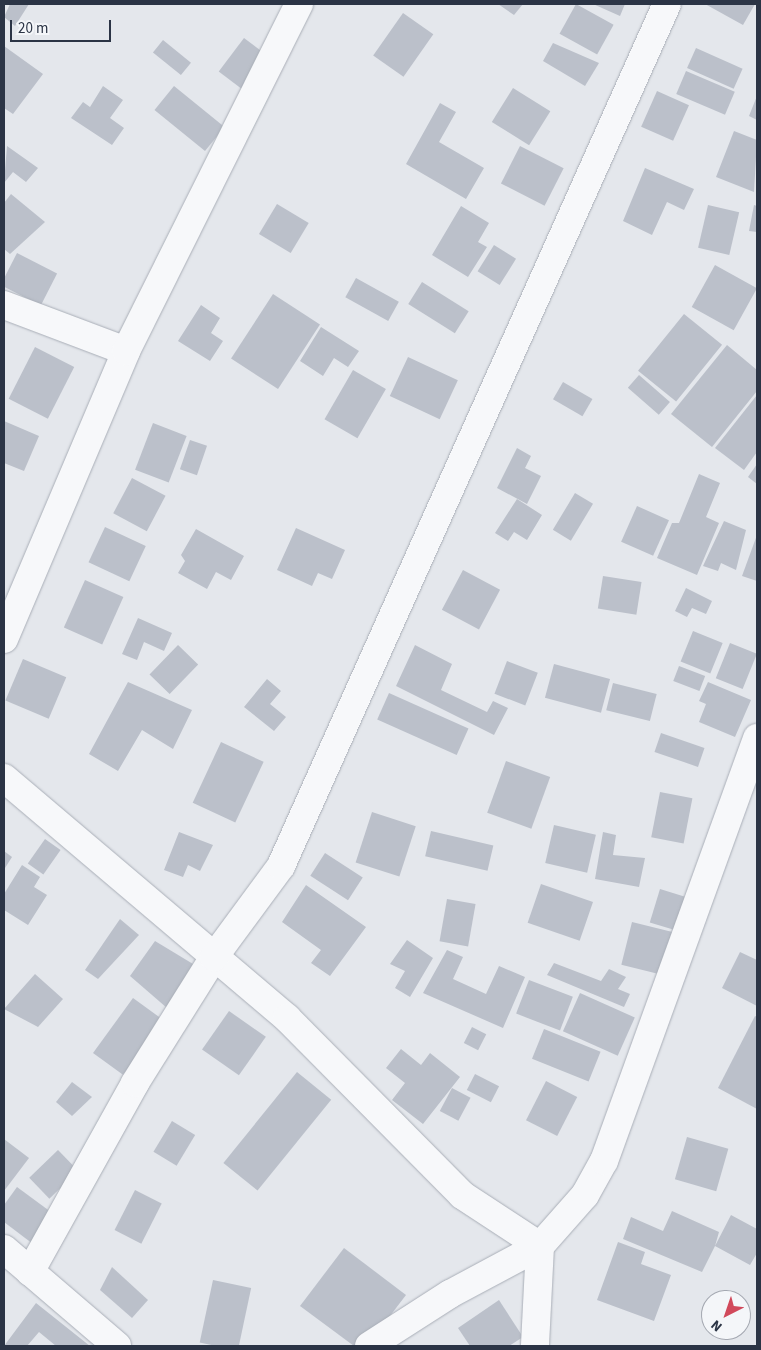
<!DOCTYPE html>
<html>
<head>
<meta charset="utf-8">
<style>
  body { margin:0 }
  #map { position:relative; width:761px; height:1350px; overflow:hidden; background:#e4e7ec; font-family:"Source Sans 3",sans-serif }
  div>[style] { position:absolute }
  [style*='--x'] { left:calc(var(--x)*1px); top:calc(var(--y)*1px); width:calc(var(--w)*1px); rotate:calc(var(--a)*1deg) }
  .building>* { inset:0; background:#bbc0ca; transform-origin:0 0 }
  .roads { filter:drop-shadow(0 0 1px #a9aeb7) drop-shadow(0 0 1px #a9aeb7) }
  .minor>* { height:28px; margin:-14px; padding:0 14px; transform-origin:14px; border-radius:14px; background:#f7f8fa }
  span { translate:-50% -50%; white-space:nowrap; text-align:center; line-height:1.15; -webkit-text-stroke:4px #f4f6f9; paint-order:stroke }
  .frame { position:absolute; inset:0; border:5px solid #2b3445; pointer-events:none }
  .north { position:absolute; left:701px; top:1290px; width:50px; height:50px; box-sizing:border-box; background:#f4f6f9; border:1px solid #a4a8b1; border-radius:50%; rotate:221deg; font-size:14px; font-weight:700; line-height:20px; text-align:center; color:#2b3445 }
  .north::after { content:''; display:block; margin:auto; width:18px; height:22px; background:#d1495b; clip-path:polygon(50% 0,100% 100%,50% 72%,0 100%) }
  .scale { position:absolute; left:10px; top:20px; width:101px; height:22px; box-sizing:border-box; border:2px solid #2b3445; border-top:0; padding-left:6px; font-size:15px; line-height:18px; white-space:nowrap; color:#2b3445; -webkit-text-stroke:4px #f4f6f9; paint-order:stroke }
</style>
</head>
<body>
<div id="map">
  <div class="building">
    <div style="clip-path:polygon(10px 4px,29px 4px,15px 26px,4px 17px)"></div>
    <div style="clip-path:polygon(498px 4px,523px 4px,514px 15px)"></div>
    <div style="left:576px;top:4px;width:43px;height:34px;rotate:29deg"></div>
    <div style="clip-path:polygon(593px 4px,625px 4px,620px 16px)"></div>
    <div style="clip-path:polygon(705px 4px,755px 4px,743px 25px)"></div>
    <div style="left:403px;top:13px;width:37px;height:52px;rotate:35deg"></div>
    <div style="left:244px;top:38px;width:31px;height:42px;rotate:37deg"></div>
    <div style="left:163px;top:40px;width:36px;height:16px;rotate:39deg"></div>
    <div style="clip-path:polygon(553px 43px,599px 63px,585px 86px,543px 61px)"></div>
    <div style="clip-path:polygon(4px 46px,43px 74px,13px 114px,4px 108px)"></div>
    <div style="left:696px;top:48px;width:51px;height:22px;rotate:24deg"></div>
    <div style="left:686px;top:71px;width:53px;height:25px;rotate:23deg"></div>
    <div style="clip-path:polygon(103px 86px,123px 100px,110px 118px,124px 128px,112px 145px,71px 118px,83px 102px,90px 107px)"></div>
    <div style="left:174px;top:86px;width:65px;height:31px;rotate:39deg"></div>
    <div style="left:513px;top:88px;width:44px;height:40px;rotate:32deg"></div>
    <div style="left:657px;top:91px;width:35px;height:39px;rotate:24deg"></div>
    <div style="clip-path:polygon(757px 96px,757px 120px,749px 116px)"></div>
    <div style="clip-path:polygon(440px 103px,456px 112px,439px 142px,484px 168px,466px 199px,406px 164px)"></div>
    <div style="clip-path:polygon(734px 131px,757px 140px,754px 192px,716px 177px)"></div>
    <div style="clip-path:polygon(7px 146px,38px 168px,26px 182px,13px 172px,4px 183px)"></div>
    <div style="left:520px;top:146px;width:49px;height:42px;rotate:27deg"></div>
    <div style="clip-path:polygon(645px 168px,694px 189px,684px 210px,667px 202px,652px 235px,623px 221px)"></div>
    <div style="clip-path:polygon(11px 194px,45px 222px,10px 254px,4px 249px,4px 203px)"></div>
    <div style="left:277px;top:204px;width:37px;height:35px;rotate:31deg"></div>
    <div style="left:708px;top:205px;width:32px;height:44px;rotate:13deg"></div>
    <div style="clip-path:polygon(754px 205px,757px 206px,757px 232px,749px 231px)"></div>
    <div style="clip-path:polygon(461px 206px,489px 223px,478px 242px,487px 247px,468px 277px,432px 255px)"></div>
    <div style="left:494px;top:245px;width:26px;height:31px;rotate:32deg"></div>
    <div style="left:17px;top:253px;width:45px;height:36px;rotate:27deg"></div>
    <div style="left:715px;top:265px;width:48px;height:48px;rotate:29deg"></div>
    <div style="left:356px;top:278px;width:49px;height:22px;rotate:29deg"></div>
    <div style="left:422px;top:282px;width:55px;height:26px;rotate:32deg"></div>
    <div style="left:273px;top:294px;width:56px;height:77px;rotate:33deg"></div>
    <div style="clip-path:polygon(201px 305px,220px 318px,211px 333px,223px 341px,210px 361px,178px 341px)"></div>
    <div style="left:684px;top:314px;width:49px;height:73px;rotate:39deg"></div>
    <div style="clip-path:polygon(321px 327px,359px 351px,348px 367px,334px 358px,323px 376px,300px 361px)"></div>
    <div style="clip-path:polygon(727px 345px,757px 370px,757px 391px,712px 447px,671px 414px)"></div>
    <div style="left:35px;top:347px;width:44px;height:58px;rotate:27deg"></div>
    <div style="left:408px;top:357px;width:55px;height:43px;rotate:25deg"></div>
    <div style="left:353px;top:370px;width:38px;height:57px;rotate:30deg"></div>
    <div style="left:639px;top:375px;width:41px;height:17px;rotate:41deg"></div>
    <div style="left:563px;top:382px;width:34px;height:20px;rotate:30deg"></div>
    <div style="clip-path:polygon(757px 395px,757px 452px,744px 470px,715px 448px)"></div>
    <div style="clip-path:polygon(4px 421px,39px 436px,24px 471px,4px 463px)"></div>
    <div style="left:153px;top:423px;width:36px;height:50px;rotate:21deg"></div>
    <div style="left:190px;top:440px;width:18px;height:31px;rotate:19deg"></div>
    <div style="clip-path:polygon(517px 448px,531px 456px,525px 468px,541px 476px,527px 504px,497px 488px)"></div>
    <div style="clip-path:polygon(757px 464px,757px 484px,748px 477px)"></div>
    <div style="clip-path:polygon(699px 474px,720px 483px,706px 517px,719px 523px,697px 575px,657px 558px,672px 523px,679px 523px)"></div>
    <div style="left:132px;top:478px;width:38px;height:40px;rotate:28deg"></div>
    <div style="left:575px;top:493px;width:21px;height:43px;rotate:31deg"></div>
    <div style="clip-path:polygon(517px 499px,542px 515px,527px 540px,514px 532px,508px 541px,495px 533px)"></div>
    <div style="left:637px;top:506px;width:35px;height:39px;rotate:24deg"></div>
    <div style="clip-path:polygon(724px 521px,746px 530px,736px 570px,721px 563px,718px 571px,703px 566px)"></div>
    <div style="left:105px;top:527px;width:45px;height:39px;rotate:25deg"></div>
    <div style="clip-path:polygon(296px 528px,345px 550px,332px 579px,318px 573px,312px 586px,277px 570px)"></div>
    <div style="clip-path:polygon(196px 529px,244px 556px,231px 580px,216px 572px,207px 589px,178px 573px,185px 561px,181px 555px)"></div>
    <div style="clip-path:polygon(757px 535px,757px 581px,742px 576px)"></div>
    <div style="left:463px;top:570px;width:42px;height:45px;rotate:28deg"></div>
    <div style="left:603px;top:576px;width:39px;height:33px;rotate:9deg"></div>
    <div style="left:85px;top:580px;width:42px;height:52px;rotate:24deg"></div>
    <div style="clip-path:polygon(686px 588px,712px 601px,706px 614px,692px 608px,687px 617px,675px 611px)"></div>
    <div style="clip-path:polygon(138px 618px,172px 633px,164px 651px,144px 642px,137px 660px,122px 654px)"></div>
    <div style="left:693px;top:631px;width:32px;height:33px;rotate:22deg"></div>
    <div style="left:730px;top:643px;width:29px;height:38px;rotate:22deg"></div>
    <div style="left:178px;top:645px;width:28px;height:41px;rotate:44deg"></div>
    <div style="clip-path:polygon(415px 645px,452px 664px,441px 690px,487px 712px,493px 701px,508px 708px,494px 735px,396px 686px)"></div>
    <div style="left:23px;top:659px;width:47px;height:45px;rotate:23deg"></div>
    <div style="left:507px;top:661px;width:33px;height:35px;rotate:21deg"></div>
    <div style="left:554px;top:664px;width:58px;height:35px;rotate:15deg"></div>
    <div style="left:679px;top:666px;width:28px;height:16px;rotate:21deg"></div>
    <div style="clip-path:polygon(267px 679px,281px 691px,270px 704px,286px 717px,274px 731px,244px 707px)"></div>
    <div style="clip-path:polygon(128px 682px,192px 710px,173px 749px,142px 730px,118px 771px,89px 754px)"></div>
    <div style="clip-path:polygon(708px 682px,751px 700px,735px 737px,699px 722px,706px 704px,699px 701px)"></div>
    <div style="left:613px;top:683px;width:45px;height:28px;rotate:14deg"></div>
    <div style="left:389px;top:693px;width:87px;height:29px;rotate:24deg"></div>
    <div style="left:661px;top:733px;width:46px;height:20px;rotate:19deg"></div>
    <div style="left:221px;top:742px;width:47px;height:67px;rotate:25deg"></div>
    <div style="left:506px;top:761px;width:47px;height:55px;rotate:20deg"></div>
    <div style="left:660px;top:792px;width:33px;height:46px;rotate:11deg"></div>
    <div style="left:372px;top:812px;width:46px;height:53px;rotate:18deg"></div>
    <div style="left:554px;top:825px;width:43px;height:39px;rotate:13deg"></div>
    <div style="left:431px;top:831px;width:64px;height:26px;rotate:13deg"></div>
    <div style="clip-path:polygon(179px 832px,213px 845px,200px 871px,188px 865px,183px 877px,164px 870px)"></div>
    <div style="clip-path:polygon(603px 832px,616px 835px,613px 855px,645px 858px,639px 887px,595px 879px)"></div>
    <div style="left:45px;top:839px;width:19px;height:30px;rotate:35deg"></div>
    <div style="clip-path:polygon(4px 851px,12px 857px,5px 868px,4px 867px)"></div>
    <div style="left:325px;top:853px;width:45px;height:27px;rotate:33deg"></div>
    <div style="clip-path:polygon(22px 865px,40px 877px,34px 887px,47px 895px,28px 925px,4px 910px,4px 894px)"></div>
    <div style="left:541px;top:884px;width:55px;height:41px;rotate:19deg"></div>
    <div style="clip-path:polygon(306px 885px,366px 927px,330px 976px,311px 963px,321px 950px,282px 922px)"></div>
    <div style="left:660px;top:889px;width:27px;height:35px;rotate:17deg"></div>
    <div style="left:447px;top:899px;width:29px;height:43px;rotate:10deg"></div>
    <div style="clip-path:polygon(120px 919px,139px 935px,98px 979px,85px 970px)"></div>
    <div style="left:632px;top:922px;width:50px;height:44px;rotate:14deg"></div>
    <div style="clip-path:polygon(407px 940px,433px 958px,410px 997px,395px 988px,405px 971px,390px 964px)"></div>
    <div style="clip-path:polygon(155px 941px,198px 967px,167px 1008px,130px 976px)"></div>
    <div style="clip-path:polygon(447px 950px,463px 957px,453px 979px,486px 994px,499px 966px,525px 977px,503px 1028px,423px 993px)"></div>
    <div style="clip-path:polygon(740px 952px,757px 960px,757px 1006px,722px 988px)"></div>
    <div style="clip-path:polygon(554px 963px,601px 981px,609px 969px,626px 977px,618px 989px,630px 994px,624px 1007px,547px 975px)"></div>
    <div style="clip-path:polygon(35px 974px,63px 999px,38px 1027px,4px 1009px)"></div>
    <div style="left:529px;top:980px;width:47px;height:36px;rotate:21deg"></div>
    <div style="left:580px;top:993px;width:60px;height:42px;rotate:24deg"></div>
    <div style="left:133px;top:998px;width:37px;height:68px;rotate:36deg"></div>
    <div style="left:229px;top:1011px;width:45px;height:47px;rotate:35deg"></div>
    <div style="clip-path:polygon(755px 1016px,757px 1017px,757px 1109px,718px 1088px)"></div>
    <div style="left:472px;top:1027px;width:16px;height:18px;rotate:27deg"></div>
    <div style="left:544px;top:1029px;width:61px;height:32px;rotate:22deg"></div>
    <div style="clip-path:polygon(401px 1049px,421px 1065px,430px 1053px,460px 1077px,423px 1124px,392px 1100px,405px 1083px,386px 1068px)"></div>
    <div style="left:297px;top:1072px;width:44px;height:117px;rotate:39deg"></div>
    <div style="left:475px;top:1074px;width:27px;height:18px;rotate:27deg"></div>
    <div style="left:546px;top:1081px;width:35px;height:44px;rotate:27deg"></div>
    <div style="clip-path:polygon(72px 1082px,92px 1097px,72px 1116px,56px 1102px)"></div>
    <div style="left:452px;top:1088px;width:21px;height:26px;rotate:28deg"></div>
    <div style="left:172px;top:1121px;width:27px;height:36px;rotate:31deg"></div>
    <div style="left:687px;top:1137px;width:43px;height:44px;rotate:16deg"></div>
    <div style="clip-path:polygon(4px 1139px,29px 1158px,4px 1191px)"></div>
    <div style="left:58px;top:1150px;width:29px;height:40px;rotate:46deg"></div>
    <div style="clip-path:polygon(17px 1187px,55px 1215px,33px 1244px,4px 1222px,4px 1205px)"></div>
    <div style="left:135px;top:1190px;width:30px;height:45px;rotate:27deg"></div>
    <div style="clip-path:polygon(672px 1211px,719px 1232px,715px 1246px,731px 1215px,757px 1229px,757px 1253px,750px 1265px,715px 1246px,702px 1272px,623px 1239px,631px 1217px,663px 1231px)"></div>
    <div style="clip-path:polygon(618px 1242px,645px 1252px,641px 1264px,671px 1275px,654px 1321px,597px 1300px)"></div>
    <div style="clip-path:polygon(344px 1248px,406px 1295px,367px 1346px,354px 1346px,300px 1306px)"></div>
    <div style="clip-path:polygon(112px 1267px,148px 1300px,132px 1318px,100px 1290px)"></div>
    <div style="left:213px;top:1280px;width:39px;height:64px;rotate:12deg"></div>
    <div style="clip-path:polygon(499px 1300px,523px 1337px,509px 1346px,470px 1346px,458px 1328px)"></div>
    <div style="clip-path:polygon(36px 1303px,90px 1346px,56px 1346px,39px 1332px,27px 1346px,4px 1346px)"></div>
  </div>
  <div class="roads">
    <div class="minor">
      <div style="--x:4;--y:305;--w:130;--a:20.7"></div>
      <div style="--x:4;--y:639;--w:313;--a:-67"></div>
      <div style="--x:126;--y:351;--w:388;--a:-63.5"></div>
      <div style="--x:4;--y:778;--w:371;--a:40.3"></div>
      <div style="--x:287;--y:1018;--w:249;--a:45.3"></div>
      <div style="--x:462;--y:1195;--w:93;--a:33.2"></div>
      <div style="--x:540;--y:1246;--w:100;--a:92.9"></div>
      <div style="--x:4;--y:1249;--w:149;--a:40.6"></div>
      <div style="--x:30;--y:1272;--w:216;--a:-60.9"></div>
      <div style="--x:135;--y:1083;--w:149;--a:-57.9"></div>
      <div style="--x:214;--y:957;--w:113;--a:-53.6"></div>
      <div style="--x:281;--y:866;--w:944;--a:-65.88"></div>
      <div style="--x:369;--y:1346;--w:96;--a:-32.7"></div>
      <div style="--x:450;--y:1294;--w:102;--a:-28.1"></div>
      <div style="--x:540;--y:1246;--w:68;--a:-48.6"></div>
      <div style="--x:585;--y:1195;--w:39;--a:-61"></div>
      <div style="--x:604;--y:1161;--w:450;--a:-70.1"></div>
    </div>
  </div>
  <div class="frame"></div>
  <div class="north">N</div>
  <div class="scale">20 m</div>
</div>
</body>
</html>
